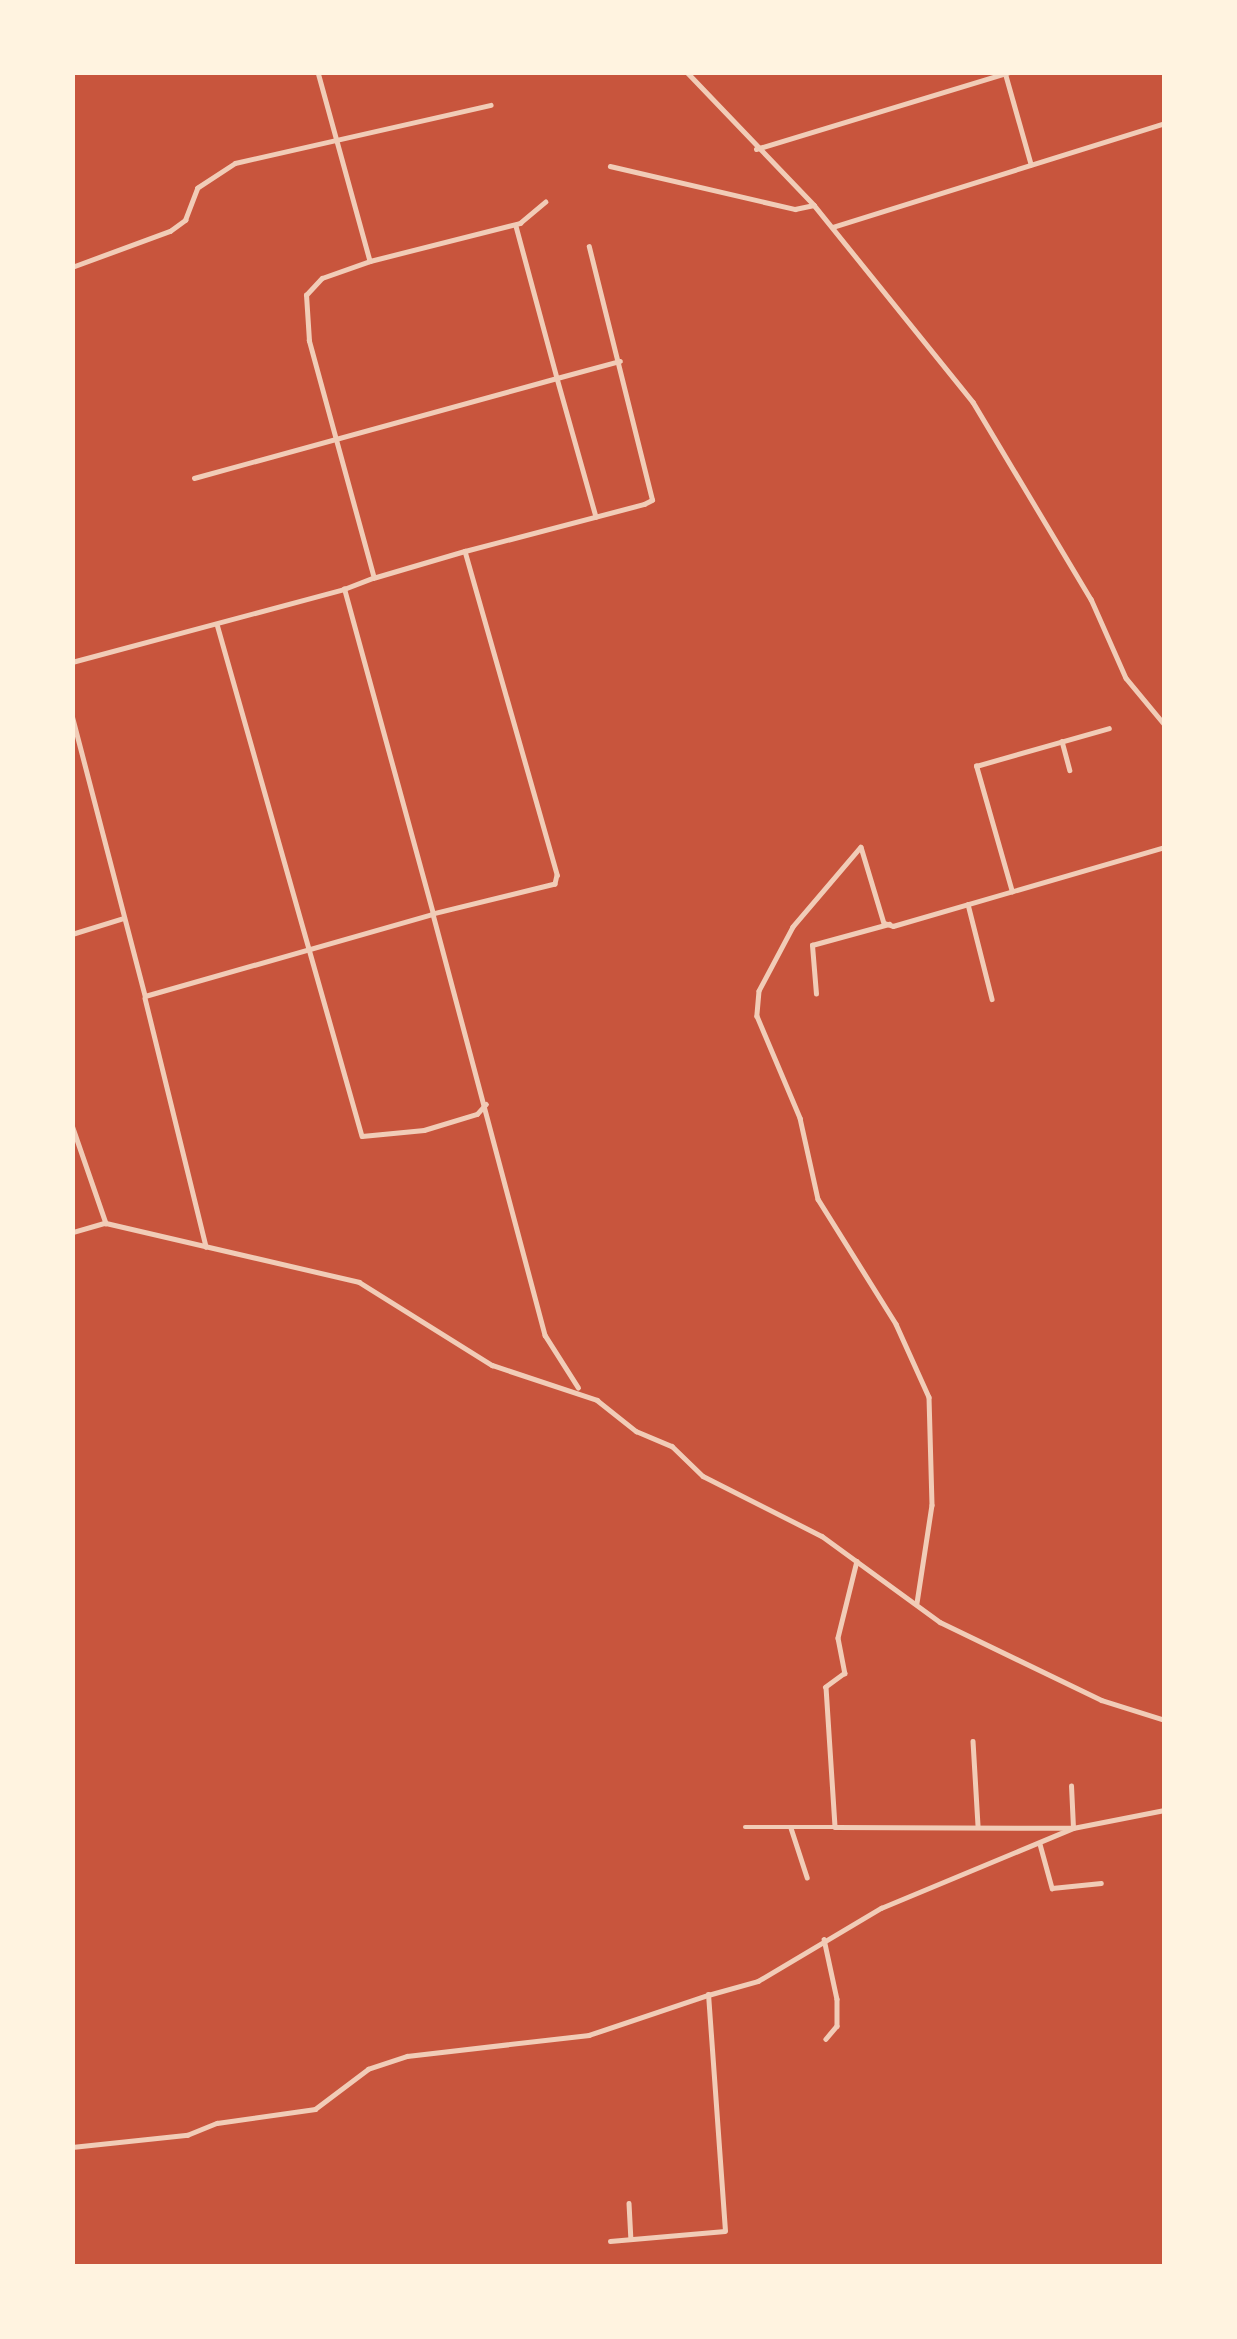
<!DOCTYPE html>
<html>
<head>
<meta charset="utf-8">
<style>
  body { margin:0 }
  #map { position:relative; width:1237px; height:2339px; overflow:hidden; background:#c8553d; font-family:Arial,sans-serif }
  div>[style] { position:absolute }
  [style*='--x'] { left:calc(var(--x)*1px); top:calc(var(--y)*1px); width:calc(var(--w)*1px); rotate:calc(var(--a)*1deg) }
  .minor>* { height:4.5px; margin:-2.25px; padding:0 2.25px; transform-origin:2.25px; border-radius:2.25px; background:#f1ccb7 }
  .tertiary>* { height:4.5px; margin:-2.25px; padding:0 2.25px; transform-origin:2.25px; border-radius:2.25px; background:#f1ccb7 }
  span { translate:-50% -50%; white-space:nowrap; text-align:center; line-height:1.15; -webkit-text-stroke:9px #fff3e0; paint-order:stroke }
  .frame { position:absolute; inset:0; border:75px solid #fff3e0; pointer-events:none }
</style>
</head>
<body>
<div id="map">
  <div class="minor">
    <div style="--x:318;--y:72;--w:196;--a:74.6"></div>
    <div style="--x:1005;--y:72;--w:96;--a:74.2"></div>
    <div style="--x:756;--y:149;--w:265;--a:-16.9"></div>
    <div style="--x:610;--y:166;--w:190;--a:13.1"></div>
    <div style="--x:795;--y:209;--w:19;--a:-12"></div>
    <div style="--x:516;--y:226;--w:157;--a:74.9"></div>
    <div style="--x:557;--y:378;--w:65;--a:-15.1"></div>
    <div style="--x:833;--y:227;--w:348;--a:-17.4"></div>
    <div style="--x:72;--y:267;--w:104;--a:-20.2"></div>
    <div style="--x:170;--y:231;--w:19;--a:-36"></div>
    <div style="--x:185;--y:220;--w:34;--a:-69"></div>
    <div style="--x:197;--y:188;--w:45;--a:-33.3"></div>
    <div style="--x:235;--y:163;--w:262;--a:-12.8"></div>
    <div style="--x:194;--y:478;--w:377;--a:-15.4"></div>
    <div style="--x:557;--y:378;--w:144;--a:74.3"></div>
    <div style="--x:465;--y:551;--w:337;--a:74.1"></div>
    <div style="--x:557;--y:875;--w:9;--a:103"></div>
    <div style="--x:555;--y:884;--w:126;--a:166.2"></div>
    <div style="--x:433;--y:914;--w:337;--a:-105.3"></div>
    <div style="--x:344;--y:589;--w:31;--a:-21"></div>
    <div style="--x:373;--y:578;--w:96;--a:-16.4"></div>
    <div style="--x:465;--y:551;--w:185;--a:-14.7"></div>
    <div style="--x:644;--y:504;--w:9;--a:-27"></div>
    <div style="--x:652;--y:500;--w:261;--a:-104"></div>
    <div style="--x:373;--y:575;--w:243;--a:-105.3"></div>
    <div style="--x:309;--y:341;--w:46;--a:-93.7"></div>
    <div style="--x:306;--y:295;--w:23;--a:-47"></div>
    <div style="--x:322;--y:278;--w:51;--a:-19.5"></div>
    <div style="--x:370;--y:261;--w:155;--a:-14.2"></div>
    <div style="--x:520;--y:223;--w:33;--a:-40"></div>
    <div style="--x:217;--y:624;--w:532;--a:74.19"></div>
    <div style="--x:362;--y:1136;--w:62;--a:-5.5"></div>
    <div style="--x:424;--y:1130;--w:55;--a:-16.8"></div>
    <div style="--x:477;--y:1114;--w:13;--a:-48"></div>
    <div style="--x:72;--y:662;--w:282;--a:-15"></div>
    <div style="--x:72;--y:715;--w:290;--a:75.4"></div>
    <div style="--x:145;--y:996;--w:299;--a:-15.9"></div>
    <div style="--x:433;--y:914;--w:436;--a:75.1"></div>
    <div style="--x:545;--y:1335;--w:62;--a:57.6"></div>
    <div style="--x:1062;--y:741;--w:30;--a:75"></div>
    <div style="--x:861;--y:847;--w:105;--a:130.4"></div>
    <div style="--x:793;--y:927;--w:72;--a:118"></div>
    <div style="--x:759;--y:991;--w:25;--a:95"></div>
    <div style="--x:757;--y:1016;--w:111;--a:67.1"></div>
    <div style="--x:800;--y:1118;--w:83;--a:77.5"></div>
    <div style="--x:818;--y:1199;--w:147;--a:58"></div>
    <div style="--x:896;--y:1324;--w:80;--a:65.7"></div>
    <div style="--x:929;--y:1397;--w:108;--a:88.4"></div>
    <div style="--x:932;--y:1505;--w:99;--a:98.7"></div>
    <div style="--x:861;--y:847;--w:79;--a:73.2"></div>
    <div style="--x:884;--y:923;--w:9;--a:18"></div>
    <div style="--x:893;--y:926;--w:283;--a:-16.2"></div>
    <div style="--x:1012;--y:892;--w:131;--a:-105.9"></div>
    <div style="--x:976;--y:766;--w:138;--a:-15.9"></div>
    <div style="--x:968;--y:904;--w:98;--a:75.8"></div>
    <div style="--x:72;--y:934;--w:54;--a:-17.1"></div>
    <div style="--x:816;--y:994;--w:49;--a:-94.7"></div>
    <div style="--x:812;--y:945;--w:80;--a:-15.3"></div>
    <div style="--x:145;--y:998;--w:256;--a:76.2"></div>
    <div style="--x:72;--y:1125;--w:104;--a:70.9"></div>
    <div style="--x:106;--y:1223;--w:35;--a:164"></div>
    <div style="--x:106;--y:1223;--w:260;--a:13.1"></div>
    <div style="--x:359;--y:1282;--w:157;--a:32"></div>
    <div style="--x:492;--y:1365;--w:111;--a:18.4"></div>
    <div style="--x:597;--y:1400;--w:50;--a:38.5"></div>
    <div style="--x:636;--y:1431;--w:39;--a:23"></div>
    <div style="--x:672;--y:1446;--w:43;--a:44.1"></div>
    <div style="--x:703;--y:1476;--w:133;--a:26.8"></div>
    <div style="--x:822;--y:1536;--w:146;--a:36.1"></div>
    <div style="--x:940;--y:1622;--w:179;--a:25.8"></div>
    <div style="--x:1101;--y:1700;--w:67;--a:17.4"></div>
    <div style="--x:857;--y:1561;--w:79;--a:103.9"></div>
    <div style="--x:838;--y:1638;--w:36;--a:79"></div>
    <div style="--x:845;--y:1673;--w:24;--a:144"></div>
    <div style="--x:826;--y:1687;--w:140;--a:86.3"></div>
    <div style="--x:835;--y:1827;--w:238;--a:0.2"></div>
    <div style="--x:1073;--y:1828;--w:42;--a:-92.7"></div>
    <div style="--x:973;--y:1741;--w:84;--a:86.6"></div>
    <div style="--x:745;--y:1827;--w:90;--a:0"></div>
    <div style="--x:791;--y:1828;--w:52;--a:71.9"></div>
    <div style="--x:1040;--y:1844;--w:46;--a:74.7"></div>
    <div style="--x:1052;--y:1888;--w:49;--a:-5.8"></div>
    <div style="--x:824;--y:1939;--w:61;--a:77.8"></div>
    <div style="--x:837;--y:1999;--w:27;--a:90"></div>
    <div style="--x:837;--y:2026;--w:17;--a:130"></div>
    <div style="--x:72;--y:2147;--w:116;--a:-6"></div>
    <div style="--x:187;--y:2135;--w:32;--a:-22"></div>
    <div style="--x:217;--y:2123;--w:99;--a:-8.1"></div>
    <div style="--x:315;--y:2109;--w:66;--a:-37"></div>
    <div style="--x:368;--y:2069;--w:41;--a:-18.4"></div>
    <div style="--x:407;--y:2056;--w:183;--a:-6.6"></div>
    <div style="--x:589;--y:2035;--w:126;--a:-18.6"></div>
    <div style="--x:629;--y:2203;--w:36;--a:87"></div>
    <div style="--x:610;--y:2241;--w:115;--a:-5"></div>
    <div style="--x:725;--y:2231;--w:237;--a:-94.1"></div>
    <div style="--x:708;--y:1995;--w:52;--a:-15.6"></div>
    <div style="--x:758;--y:1981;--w:143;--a:-30.7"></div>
    <div style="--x:881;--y:1908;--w:208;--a:-22.6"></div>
    <div style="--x:1073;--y:1828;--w:94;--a:-11.1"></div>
  </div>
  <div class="tertiary">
    <div style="--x:687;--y:72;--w:184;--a:46.3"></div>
    <div style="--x:814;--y:205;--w:253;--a:51.1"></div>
    <div style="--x:973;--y:402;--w:230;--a:59.1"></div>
    <div style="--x:1091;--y:599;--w:86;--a:66.1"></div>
    <div style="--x:1126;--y:678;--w:61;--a:50.3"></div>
  </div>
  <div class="frame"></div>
</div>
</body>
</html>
